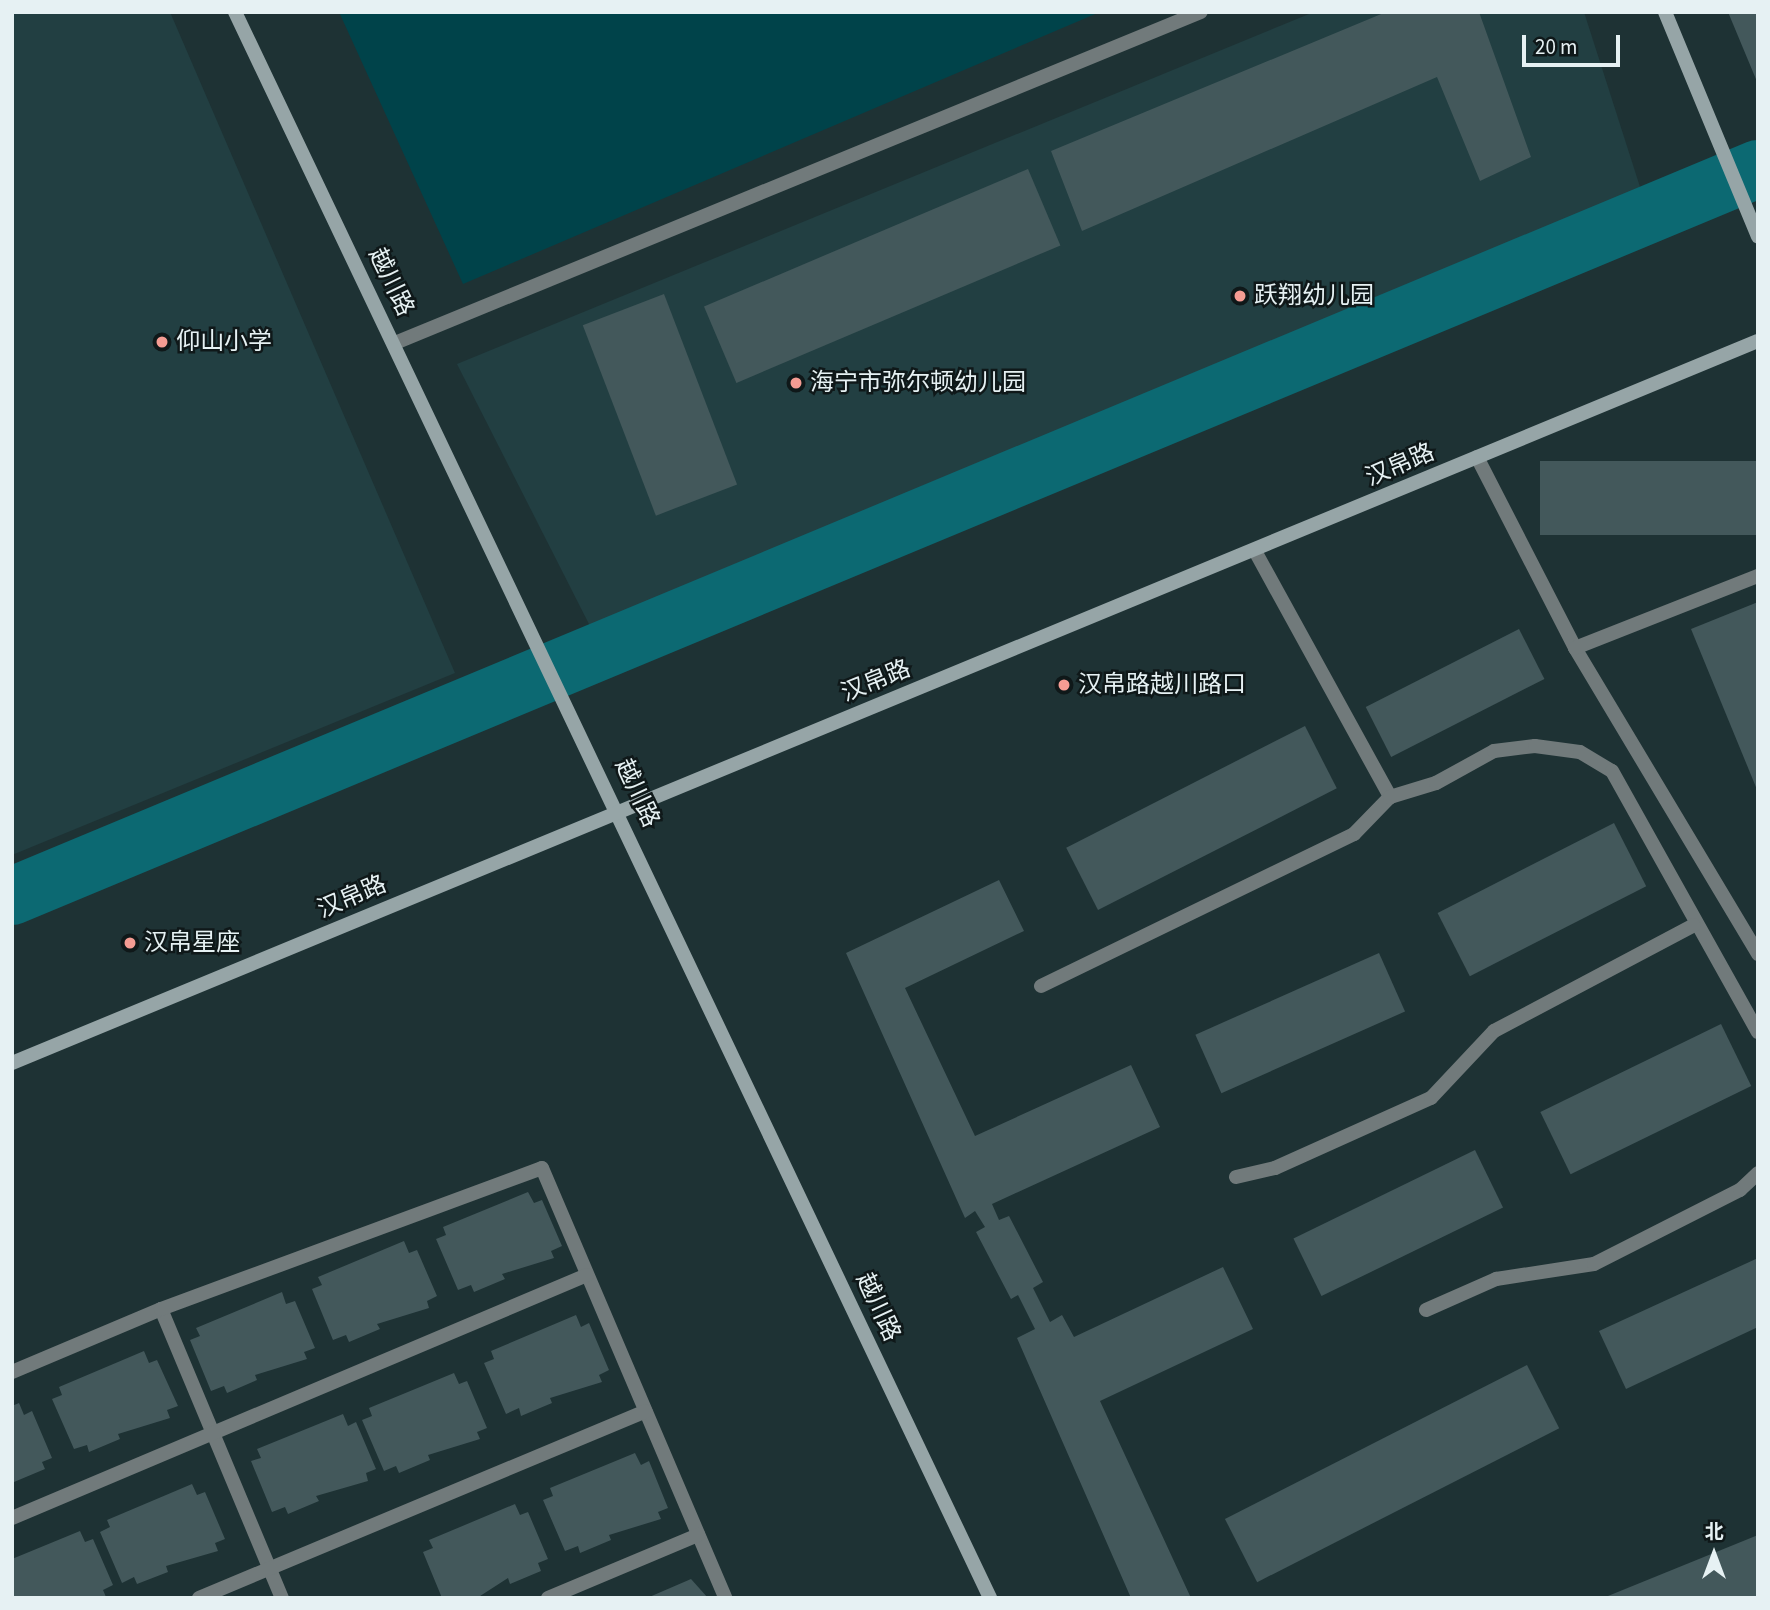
<!DOCTYPE html>
<html>
<head>
<meta charset="utf-8">
<style>
  body { margin:0 }
  #map { position:relative; width:1770px; height:1610px; overflow:hidden; background:#1e3234; font-family:"Source Sans 3","Noto Sans SC",sans-serif }
  div>[style] { position:absolute }
  [style*='--x'] { left:calc(var(--x)*1px); top:calc(var(--y)*1px); width:calc(var(--w)*1px); rotate:calc(var(--a)*1deg) }
  .built>* { inset:0; background:#223f42 }
  .green>* { inset:0; background:#00434a }
  .river>* { height:58px; margin:-29px; padding:0 29px; transform-origin:29px; border-radius:29px; background:#0c6972 }
  .building>* { inset:0; background:#43585b; transform-origin:0 0 }
  .lane>* { height:14px; margin:-7px; padding:0 7px; transform-origin:7px; border-radius:7px; background:#717a7b }
  .street>* { height:14px; margin:-7px; padding:0 7px; transform-origin:7px; border-radius:7px; background:#717a7b }
  .secondary>* { height:14px; margin:-7px; padding:0 7px; transform-origin:7px; border-radius:7px; background:#96a5a7 }
  .dots>* { width:19px; height:19px; translate:-50% -50%; box-sizing:border-box; border:4px solid #0f1819; border-radius:50% }
  span { translate:-50% -50%; white-space:nowrap; text-align:center; line-height:1.15; -webkit-text-stroke:5px #0f1819; paint-order:stroke }
  .street-label { font-size:24px; color:#e6f1f3 }
  .poi-label { font-size:24px; color:#e6f1f3 }
  .left { translate:0 -50%; text-align:left }
  .frame { position:absolute; inset:0; border:14px solid #e6f1f3; pointer-events:none }
  .north { position:absolute; left:1679px; top:1519px; width:70px; height:70px; -webkit-text-stroke:5px #0f1819; paint-order:stroke; rotate:0deg; font-size:19px; font-weight:700; line-height:28px; text-align:center; color:#e6f1f3 }
  .north::after { content:''; display:block; margin:auto; width:24px; height:32px; background:#e6f1f3; clip-path:polygon(50% 0,100% 100%,50% 72%,0 100%) }
  .scale { position:absolute; left:1522px; top:35px; width:98px; height:32px; box-sizing:border-box; border:4px solid #e6f1f3; border-top:0; padding-left:9px; font-size:21px; line-height:24px; white-space:nowrap; color:#e6f1f3; -webkit-text-stroke:5px #0f1819; paint-order:stroke }
</style>
</head>
<body>
<div id="map">
  <div class="built">
    <div style="clip-path:polygon(12px 12px,170px 12px,455px 673px,12px 855px)"></div>
    <div style="clip-path:polygon(1314px 12px,1584px 12px,1641px 190px,591px 628px,457px 364px)"></div>
  </div>
  <div class="green">
    <div style="clip-path:polygon(339px 12px,1100px 12px,463px 284px)"></div>
  </div>
  <div class="river">
    <div style="--x:12;--y:896;--w:1891;--a:-22.61"></div>
  </div>
  <div class="building">
    <div style="clip-path:polygon(1386px 12px,1479px 12px,1531px 157px,1480px 181px,1437px 77px,1082px 231px,1051px 151px)"></div>
    <div style="clip-path:polygon(1728px 12px,1758px 12px,1758px 84px)"></div>
    <div style="left:1028px;top:169px;width:83px;height:352px;rotate:67deg"></div>
    <div style="left:664px;top:294px;width:204px;height:87px;rotate:69deg"></div>
    <div style="left:1758px;top:461px;width:74px;height:218px;rotate:90deg"></div>
    <div style="clip-path:polygon(1758px 602px,1758px 792px,1691px 629px)"></div>
    <div style="left:1519px;top:629px;width:56px;height:172px;rotate:63deg"></div>
    <div style="left:1305px;top:726px;width:70px;height:268px;rotate:63deg"></div>
    <div style="left:1614px;top:823px;width:71px;height:198px;rotate:63deg"></div>
    <div style="clip-path:polygon(999px 880px,1024px 931px,905px 988px,975px 1136px,1131px 1065px,1160px 1127px,992px 1204px,999px 1220px,1009px 1216px,1043px 1282px,1033px 1288px,1050px 1322px,1062px 1315px,1074px 1337px,1223px 1267px,1253px 1329px,1100px 1401px,1191px 1598px,1131px 1598px,1017px 1338px,1035px 1329px,1018px 1295px,1011px 1299px,976px 1232px,985px 1227px,975px 1211px,965px 1218px,846px 953px)"></div>
    <div style="left:1379px;top:953px;width:64px;height:201px;rotate:66deg"></div>
    <div style="left:1721px;top:1024px;width:69px;height:201px;rotate:64deg"></div>
    <div style="left:1475px;top:1150px;width:64px;height:202px;rotate:64deg"></div>
    <div style="clip-path:polygon(528px 1192px,534px 1203px,542px 1200px,562px 1246px,551px 1251px,554px 1258px,502px 1274px,505px 1279px,474px 1292px,471px 1285px,458px 1290px,436px 1239px,446px 1235px,443px 1227px)"></div>
    <div style="clip-path:polygon(404px 1241px,409px 1253px,417px 1250px,437px 1296px,427px 1301px,429px 1308px,377px 1324px,380px 1329px,349px 1342px,346px 1335px,333px 1340px,312px 1289px,322px 1285px,318px 1277px)"></div>
    <div style="clip-path:polygon(1758px 1258px,1758px 1327px,1626px 1389px,1599px 1331px)"></div>
    <div style="clip-path:polygon(282px 1292px,286px 1304px,295px 1301px,315px 1348px,304px 1352px,307px 1359px,255px 1375px,257px 1380px,227px 1393px,224px 1386px,211px 1391px,190px 1340px,200px 1336px,196px 1328px)"></div>
    <div style="clip-path:polygon(576px 1315px,581px 1327px,589px 1323px,609px 1370px,599px 1375px,602px 1382px,550px 1398px,552px 1403px,521px 1416px,519px 1408px,506px 1414px,484px 1363px,494px 1359px,491px 1351px)"></div>
    <div style="clip-path:polygon(144px 1351px,149px 1363px,157px 1360px,178px 1406px,167px 1410px,170px 1418px,118px 1434px,120px 1439px,89px 1452px,87px 1445px,74px 1449px,52px 1399px,62px 1395px,59px 1387px)"></div>
    <div style="left:1527px;top:1365px;width:71px;height:339px;rotate:63deg"></div>
    <div style="clip-path:polygon(454px 1373px,459px 1384px,467px 1381px,487px 1428px,477px 1432px,480px 1439px,428px 1455px,430px 1460px,399px 1473px,396px 1466px,384px 1471px,362px 1420px,372px 1416px,369px 1408px)"></div>
    <div style="clip-path:polygon(19px 1403px,24px 1415px,32px 1411px,52px 1458px,42px 1462px,45px 1469px,14px 1482px,12px 1406px)"></div>
    <div style="clip-path:polygon(343px 1414px,348px 1426px,356px 1422px,376px 1469px,366px 1473px,368px 1481px,316px 1496px,319px 1501px,288px 1514px,285px 1507px,272px 1512px,251px 1461px,261px 1458px,257px 1449px)"></div>
    <div style="clip-path:polygon(635px 1453px,641px 1465px,649px 1461px,668px 1508px,658px 1512px,661px 1519px,609px 1535px,611px 1540px,580px 1553px,578px 1546px,565px 1551px,543px 1500px,553px 1496px,550px 1488px)"></div>
    <div style="clip-path:polygon(192px 1484px,197px 1495px,205px 1492px,225px 1539px,215px 1543px,218px 1551px,166px 1566px,168px 1572px,137px 1584px,134px 1577px,122px 1583px,100px 1532px,110px 1527px,107px 1520px)"></div>
    <div style="clip-path:polygon(515px 1504px,520px 1515px,528px 1512px,548px 1559px,538px 1563px,541px 1571px,510px 1584px,508px 1578px,477px 1598px,442px 1598px,423px 1552px,433px 1548px,429px 1540px)"></div>
    <div style="clip-path:polygon(80px 1531px,85px 1542px,93px 1539px,113px 1585px,103px 1590px,106px 1597px,12px 1598px,12px 1559px)"></div>
    <div style="clip-path:polygon(1758px 1535px,1758px 1598px,1603px 1598px)"></div>
    <div style="clip-path:polygon(691px 1579px,708px 1598px,647px 1598px)"></div>
  </div>
  <div class="lane">
    <div style="--x:1477;--y:457;--w:215;--a:62.8"></div>
    <div style="--x:1575;--y:648;--w:357;--a:59.1"></div>
    <div style="--x:1255;--y:551;--w:281;--a:61.2"></div>
    <div style="--x:1575;--y:648;--w:197;--a:-21.5"></div>
    <div style="--x:1041;--y:986;--w:348;--a:-25.9"></div>
    <div style="--x:1354;--y:834;--w:52;--a:-45.8"></div>
    <div style="--x:1390;--y:797;--w:48;--a:-16.9"></div>
    <div style="--x:1436;--y:783;--w:66;--a:-28.9"></div>
    <div style="--x:1494;--y:751;--w:41;--a:-7"></div>
    <div style="--x:1535;--y:746;--w:45;--a:7.6"></div>
    <div style="--x:1580;--y:752;--w:37;--a:31"></div>
    <div style="--x:1612;--y:771;--w:299;--a:60.8"></div>
    <div style="--x:1236;--y:1177;--w:40;--a:-13"></div>
    <div style="--x:1275;--y:1168;--w:171;--a:-24.2"></div>
    <div style="--x:1431;--y:1098;--w:92;--a:-46.8"></div>
    <div style="--x:1494;--y:1031;--w:226;--a:-27.9"></div>
    <div style="--x:161;--y:1309;--w:313;--a:67.3"></div>
    <div style="--x:1426;--y:1310;--w:77;--a:-23.9"></div>
    <div style="--x:1496;--y:1279;--w:99;--a:-8.7"></div>
    <div style="--x:1594;--y:1264;--w:164;--a:-26.9"></div>
    <div style="--x:1740;--y:1190;--w:25;--a:-43"></div>
    <div style="--x:12;--y:1372;--w:162;--a:-22.9"></div>
    <div style="--x:161;--y:1309;--w:406;--a:-20.3"></div>
    <div style="--x:542;--y:1168;--w:467;--a:66.9"></div>
    <div style="--x:12;--y:1518;--w:624;--a:-22.91"></div>
    <div style="--x:199;--y:1598;--w:484;--a:-22.7"></div>
    <div style="--x:548;--y:1598;--w:163;--a:-22.8"></div>
  </div>
  <div class="street">
    <div style="--x:395;--y:343;--w:871;--a:-22.33"></div>
  </div>
  <div class="secondary">
    <div style="--x:235;--y:12;--w:1757;--a:64.54"></div>
    <div style="--x:1665;--y:12;--w:243;--a:67.5"></div>
    <div style="--x:12;--y:1063;--w:1889;--a:-22.47"></div>
  </div>
  <div class="dots">
    <div style="left:1240px;top:296px;background:#f59c93"></div>
    <div style="left:162px;top:342px;background:#f59c93"></div>
    <div style="left:796px;top:383px;background:#f59c93"></div>
    <div style="left:1064px;top:685px;background:#f59c93"></div>
    <div style="left:130px;top:943px;background:#f59c93"></div>
  </div>
  <div class="street-label">
    <span style="left:391px;top:282px;rotate:64deg">越川路</span>
    <span style="left:1400px;top:465px;rotate:-23deg">汉帛路</span>
    <span style="left:876px;top:681px;rotate:-22deg">汉帛路</span>
    <span style="left:637px;top:793px;rotate:65deg">越川路</span>
    <span style="left:352px;top:897px;rotate:-23deg">汉帛路</span>
    <span style="left:878px;top:1307px;rotate:65deg">越川路</span>
  </div>
  <div class="poi-label">
    <span class="left" style="left:1254px;top:296px">跃翔幼儿园</span>
    <span class="left" style="left:176px;top:342px">仰山小学</span>
    <span class="left" style="left:810px;top:383px">海宁市弥尔顿幼儿园</span>
    <span class="left" style="left:1078px;top:685px">汉帛路越川路口</span>
    <span class="left" style="left:144px;top:943px">汉帛星座</span>
  </div>
  <div class="frame"></div>
  <div class="north">北</div>
  <div class="scale">20 m</div>
</div>
</body>
</html>
